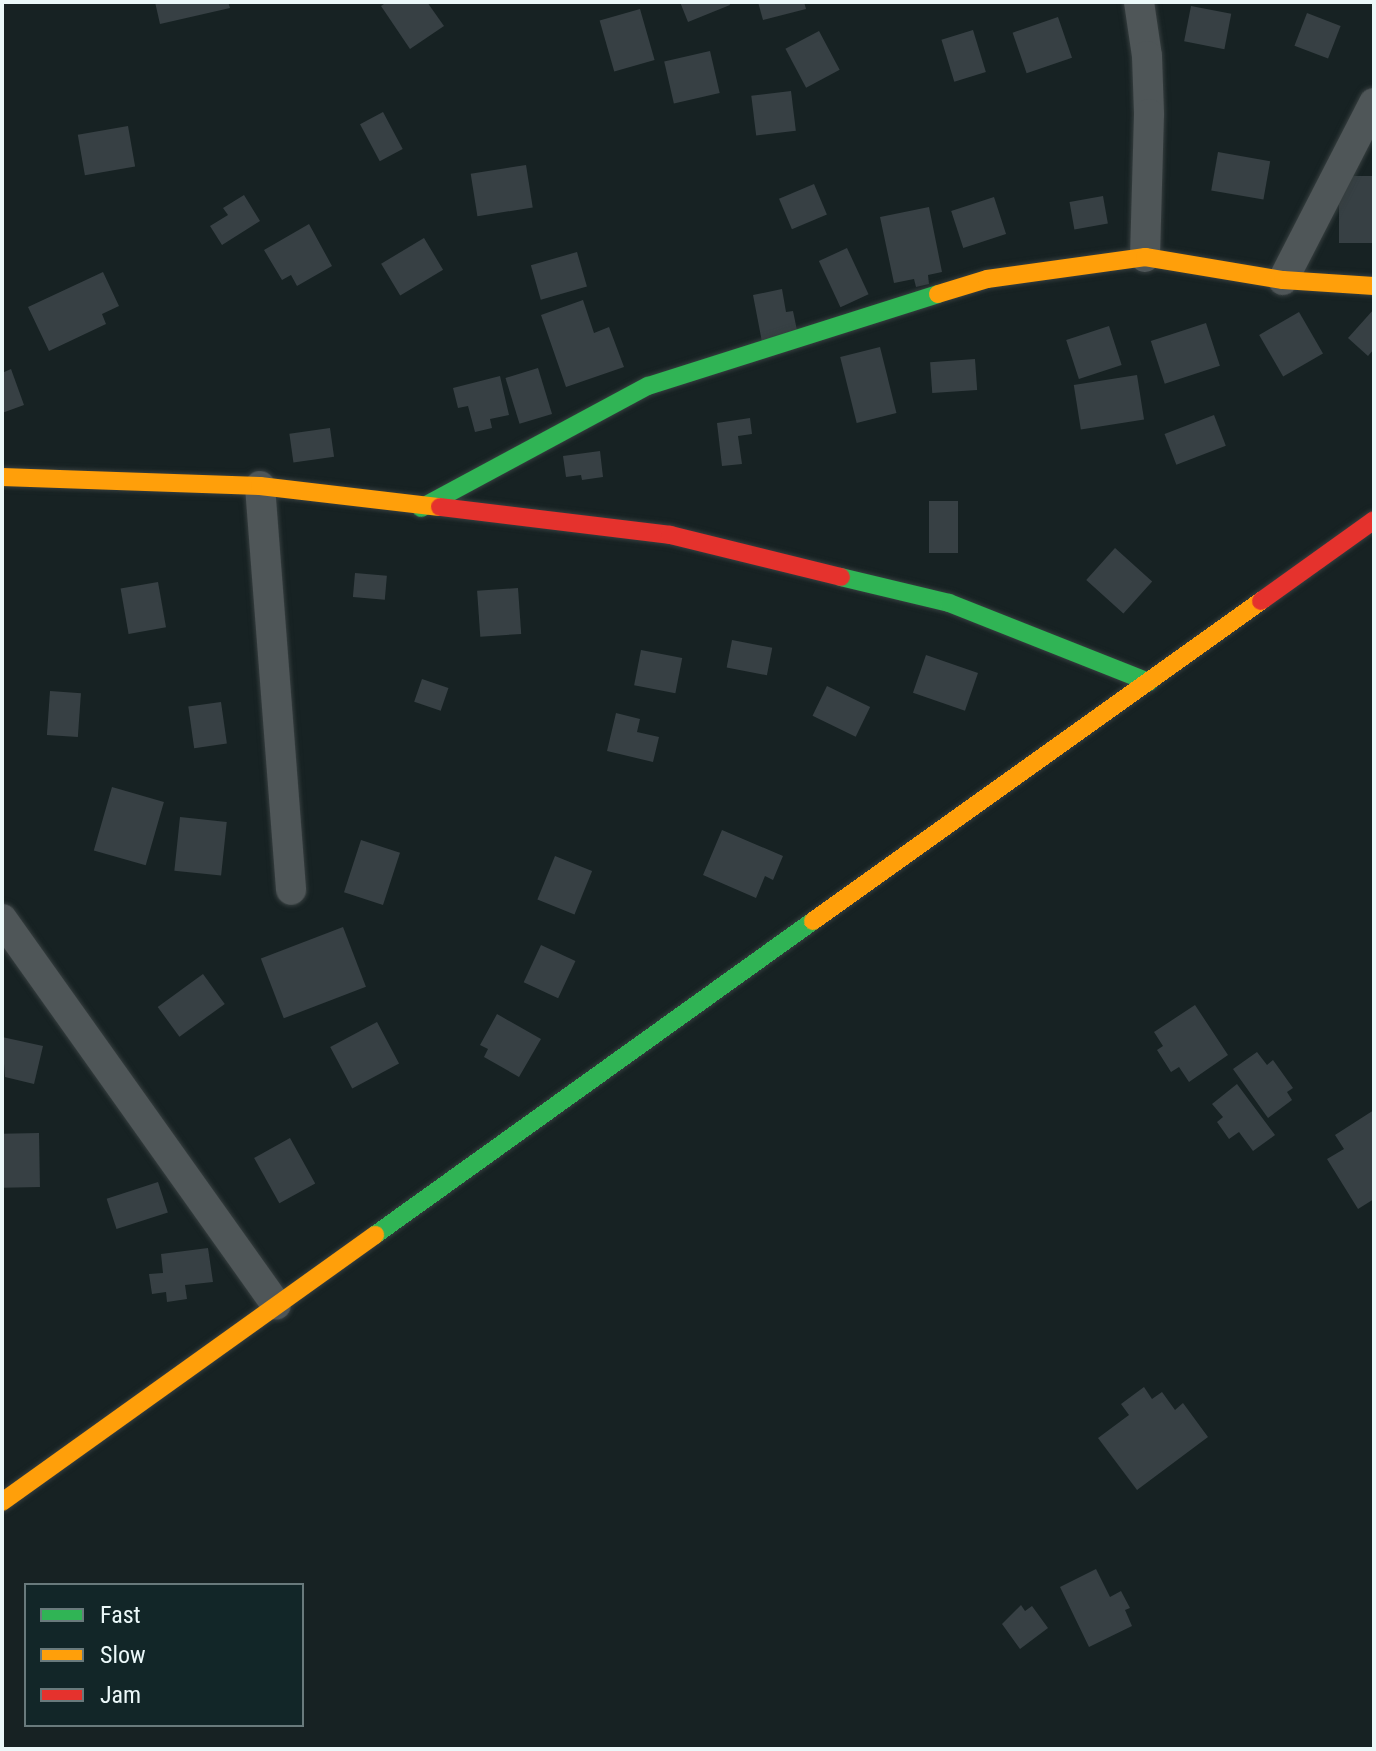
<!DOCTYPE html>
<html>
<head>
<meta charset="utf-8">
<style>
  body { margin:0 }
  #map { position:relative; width:1376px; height:1751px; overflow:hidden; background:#172223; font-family:"Roboto Condensed",sans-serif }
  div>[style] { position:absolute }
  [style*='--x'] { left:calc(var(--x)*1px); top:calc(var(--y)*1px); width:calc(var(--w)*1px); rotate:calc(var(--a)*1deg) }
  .building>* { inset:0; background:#374044; transform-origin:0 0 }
  .roads { filter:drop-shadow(0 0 2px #363e3f) drop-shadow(0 0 2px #363e3f) }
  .street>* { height:30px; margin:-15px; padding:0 15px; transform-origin:15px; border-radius:15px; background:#4f5658 }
  .fast>* { height:18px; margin:-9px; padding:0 9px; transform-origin:9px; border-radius:9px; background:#30b455 }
  .slow>* { height:18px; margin:-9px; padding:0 9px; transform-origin:9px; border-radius:9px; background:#ff9f0a }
  .jam>* { height:18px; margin:-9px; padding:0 9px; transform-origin:9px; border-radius:9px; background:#e5322d }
  span { translate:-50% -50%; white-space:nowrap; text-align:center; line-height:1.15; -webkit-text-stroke:6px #122628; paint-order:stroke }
  .frame { position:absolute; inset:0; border:4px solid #ebf8f9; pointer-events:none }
  .legend { position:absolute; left:24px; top:1583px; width:280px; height:144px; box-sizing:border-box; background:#122628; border:2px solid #697a7c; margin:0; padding:10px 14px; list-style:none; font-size:24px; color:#ebf8f9 }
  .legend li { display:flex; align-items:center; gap:16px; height:40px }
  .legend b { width:40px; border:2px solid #697a7c }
</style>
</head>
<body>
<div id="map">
  <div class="building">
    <div style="clip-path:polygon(155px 2px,228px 2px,230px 8px,160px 24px)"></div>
    <div style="clip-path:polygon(387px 2px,427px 2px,444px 26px,410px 49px,381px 6px)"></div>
    <div style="clip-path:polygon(680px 2px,729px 2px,730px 5px,688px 22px)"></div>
    <div style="clip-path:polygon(758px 2px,804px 2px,806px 9px,763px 20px)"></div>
    <div style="left:1191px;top:6px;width:41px;height:36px;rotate:11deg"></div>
    <div style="left:640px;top:9px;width:53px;height:42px;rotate:74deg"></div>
    <div style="left:1307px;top:13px;width:36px;height:35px;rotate:21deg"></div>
    <div style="left:1058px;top:17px;width:43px;height:48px;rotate:71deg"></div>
    <div style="left:973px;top:30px;width:44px;height:33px;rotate:73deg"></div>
    <div style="left:819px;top:31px;width:44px;height:38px;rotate:62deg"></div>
    <div style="left:710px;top:51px;width:43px;height:47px;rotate:77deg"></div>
    <div style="left:791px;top:91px;width:40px;height:40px;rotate:83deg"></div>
    <div style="left:383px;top:112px;width:42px;height:26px;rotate:62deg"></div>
    <div style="left:128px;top:126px;width:41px;height:51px;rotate:80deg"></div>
    <div style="left:1218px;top:152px;width:53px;height:39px;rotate:10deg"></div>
    <div style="left:526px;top:165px;width:43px;height:56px;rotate:81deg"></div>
    <div style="left:1339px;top:176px;width:35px;height:67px"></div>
    <div style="left:814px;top:184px;width:33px;height:38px;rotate:67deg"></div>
    <div style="clip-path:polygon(244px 195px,260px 221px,222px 245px,210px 226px,228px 215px,223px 208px)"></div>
    <div style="left:1103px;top:196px;width:28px;height:34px;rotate:80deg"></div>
    <div style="left:994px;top:197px;width:39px;height:45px;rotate:72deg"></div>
    <div style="clip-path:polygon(929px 207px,942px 272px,928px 275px,929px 284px,916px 287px,914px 279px,894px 283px,880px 217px)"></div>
    <div style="clip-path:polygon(309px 224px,332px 266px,297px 286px,291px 275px,282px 280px,264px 250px)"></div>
    <div style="left:424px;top:238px;width:37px;height:50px;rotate:59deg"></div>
    <div style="left:847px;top:248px;width:51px;height:31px;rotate:65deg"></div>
    <div style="left:577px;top:252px;width:36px;height:48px;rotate:74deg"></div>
    <div style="clip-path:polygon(103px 272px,119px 306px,102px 314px,106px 324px,49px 351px,28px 307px)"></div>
    <div style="clip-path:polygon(782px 289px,786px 312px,793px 311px,798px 335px,762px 342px,753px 295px)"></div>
    <div style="clip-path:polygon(583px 300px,594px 333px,609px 327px,624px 367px,566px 387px,541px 315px)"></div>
    <div style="clip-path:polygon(1374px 309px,1374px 349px,1368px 356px,1348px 338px)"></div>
    <div style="left:1299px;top:312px;width:48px;height:46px;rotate:60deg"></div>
    <div style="left:1206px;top:323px;width:45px;height:58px;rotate:72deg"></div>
    <div style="left:1109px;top:326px;width:41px;height:45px;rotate:72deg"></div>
    <div style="left:880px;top:347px;width:68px;height:41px;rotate:76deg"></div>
    <div style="left:975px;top:359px;width:31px;height:45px;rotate:86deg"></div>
    <div style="left:538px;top:368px;width:48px;height:34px;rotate:73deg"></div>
    <div style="clip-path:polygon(11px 369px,24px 405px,2px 413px,2px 373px)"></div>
    <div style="left:1137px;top:375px;width:45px;height:64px;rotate:81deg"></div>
    <div style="clip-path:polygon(500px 376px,509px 415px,490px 419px,492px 428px,475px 432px,468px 406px,458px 408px,453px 388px)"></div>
    <div style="left:1214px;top:415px;width:33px;height:53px;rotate:69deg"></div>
    <div style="clip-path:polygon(750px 418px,752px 434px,738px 436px,742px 464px,722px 466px,717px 423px)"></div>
    <div style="left:330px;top:428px;width:29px;height:41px;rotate:82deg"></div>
    <div style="clip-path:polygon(600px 451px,603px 477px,582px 480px,581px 475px,566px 477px,563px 456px)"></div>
    <div style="left:929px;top:501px;width:29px;height:52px"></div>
    <div style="left:1115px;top:548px;width:50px;height:43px;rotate:42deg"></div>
    <div style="left:355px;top:573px;width:32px;height:24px;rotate:5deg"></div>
    <div style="left:158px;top:582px;width:46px;height:38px;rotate:80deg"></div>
    <div style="left:518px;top:588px;width:46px;height:41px;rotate:86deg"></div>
    <div style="left:732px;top:640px;width:41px;height:28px;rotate:11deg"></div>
    <div style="left:641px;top:650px;width:42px;height:36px;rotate:11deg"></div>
    <div style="left:926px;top:655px;width:55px;height:40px;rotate:19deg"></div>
    <div style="left:422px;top:679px;width:28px;height:24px;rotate:19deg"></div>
    <div style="left:827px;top:686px;width:48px;height:33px;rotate:26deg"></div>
    <div style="left:50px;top:691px;width:31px;height:44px;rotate:4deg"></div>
    <div style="left:221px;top:702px;width:42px;height:33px;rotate:82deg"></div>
    <div style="clip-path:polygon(616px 713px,640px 719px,637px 732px,659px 737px,653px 762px,607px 751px)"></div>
    <div style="left:112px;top:787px;width:54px;height:66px;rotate:16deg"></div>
    <div style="left:180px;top:817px;width:47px;height:54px;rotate:6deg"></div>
    <div style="clip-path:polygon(722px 830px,783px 856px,773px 880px,765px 876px,756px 898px,703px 875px)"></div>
    <div style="left:361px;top:840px;width:41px;height:55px;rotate:18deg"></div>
    <div style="left:555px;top:856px;width:40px;height:47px;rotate:22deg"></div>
    <div style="left:343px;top:927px;width:64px;height:88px;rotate:69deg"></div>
    <div style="left:541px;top:945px;width:38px;height:41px;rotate:25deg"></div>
    <div style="left:203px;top:974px;width:37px;height:56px;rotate:54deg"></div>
    <div style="clip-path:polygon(1195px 1005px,1228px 1055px,1189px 1082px,1179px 1067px,1171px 1072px,1157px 1050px,1163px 1046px,1154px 1032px)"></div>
    <div style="clip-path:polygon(497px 1014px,541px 1039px,519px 1077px,484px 1057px,488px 1049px,480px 1045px)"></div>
    <div style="left:377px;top:1022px;width:47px;height:53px;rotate:62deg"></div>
    <div style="clip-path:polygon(2px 1037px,43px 1046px,34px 1084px,5px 1077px)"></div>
    <div style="clip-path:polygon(1257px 1052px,1267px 1065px,1273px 1060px,1293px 1088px,1287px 1092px,1292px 1100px,1268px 1118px,1233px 1069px)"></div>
    <div style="clip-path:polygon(1237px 1084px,1275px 1135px,1253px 1151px,1239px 1132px,1229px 1139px,1217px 1122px,1223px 1117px,1212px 1104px)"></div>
    <div style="clip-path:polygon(1374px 1110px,1374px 1199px,1358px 1209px,1327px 1159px,1344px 1149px,1335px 1135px)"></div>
    <div style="left:39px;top:1133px;width:54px;height:37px;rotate:89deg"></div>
    <div style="left:290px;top:1138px;width:52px;height:41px;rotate:61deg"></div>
    <div style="left:158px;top:1182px;width:32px;height:54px;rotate:72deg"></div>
    <div style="clip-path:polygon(208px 1248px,213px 1282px,185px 1285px,187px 1299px,167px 1302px,166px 1292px,152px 1294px,149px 1274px,163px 1273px,161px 1254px)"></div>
    <div style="clip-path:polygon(1144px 1387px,1152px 1399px,1162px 1392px,1175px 1410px,1183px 1403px,1208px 1437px,1137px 1490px,1098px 1438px,1129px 1415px,1121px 1404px)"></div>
    <div style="clip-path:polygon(1096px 1569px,1110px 1597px,1121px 1591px,1130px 1608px,1125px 1610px,1132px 1626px,1089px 1647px,1060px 1587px)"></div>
    <div style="clip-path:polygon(1021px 1605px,1025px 1611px,1032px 1606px,1048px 1628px,1020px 1649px,1002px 1624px)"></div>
  </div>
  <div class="roads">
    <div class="street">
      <div style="--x:1139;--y:2;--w:55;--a:81.6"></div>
      <div style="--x:1147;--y:56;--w:58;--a:88"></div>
      <div style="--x:1149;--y:114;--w:143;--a:91.6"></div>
      <div style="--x:1283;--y:280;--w:199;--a:-62.8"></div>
      <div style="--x:260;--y:486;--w:405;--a:85.6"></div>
      <div style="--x:2;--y:919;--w:473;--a:54.6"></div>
    </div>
    <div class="fast">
      <div style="--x:421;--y:508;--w:258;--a:-28.3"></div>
      <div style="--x:648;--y:386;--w:304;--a:-17.6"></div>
      <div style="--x:841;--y:577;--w:111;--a:13.5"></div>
      <div style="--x:949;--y:603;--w:215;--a:21.6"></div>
      <div style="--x:375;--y:1235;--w:539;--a:-35.64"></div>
    </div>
    <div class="slow">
      <div style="--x:938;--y:294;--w:51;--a:-17"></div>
      <div style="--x:987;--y:279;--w:160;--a:-7.9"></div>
      <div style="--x:1145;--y:257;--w:140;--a:9.5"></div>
      <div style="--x:1283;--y:280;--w:91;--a:3.8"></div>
      <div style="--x:2;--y:477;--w:258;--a:2"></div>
      <div style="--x:260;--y:486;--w:181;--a:6.7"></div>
      <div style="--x:813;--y:921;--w:551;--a:-35.54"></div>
      <div style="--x:2;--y:1502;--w:459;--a:-35.6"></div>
    </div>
    <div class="jam">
      <div style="--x:440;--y:507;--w:232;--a:6.9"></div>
      <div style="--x:670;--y:535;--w:176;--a:13.8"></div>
      <div style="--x:1261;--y:601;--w:139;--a:-35.6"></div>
    </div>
  </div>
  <div class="frame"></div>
  <ul class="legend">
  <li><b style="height:10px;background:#30b455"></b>Fast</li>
  <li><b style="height:10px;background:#ff9f0a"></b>Slow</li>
  <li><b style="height:10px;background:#e5322d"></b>Jam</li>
  </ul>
</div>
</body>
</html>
